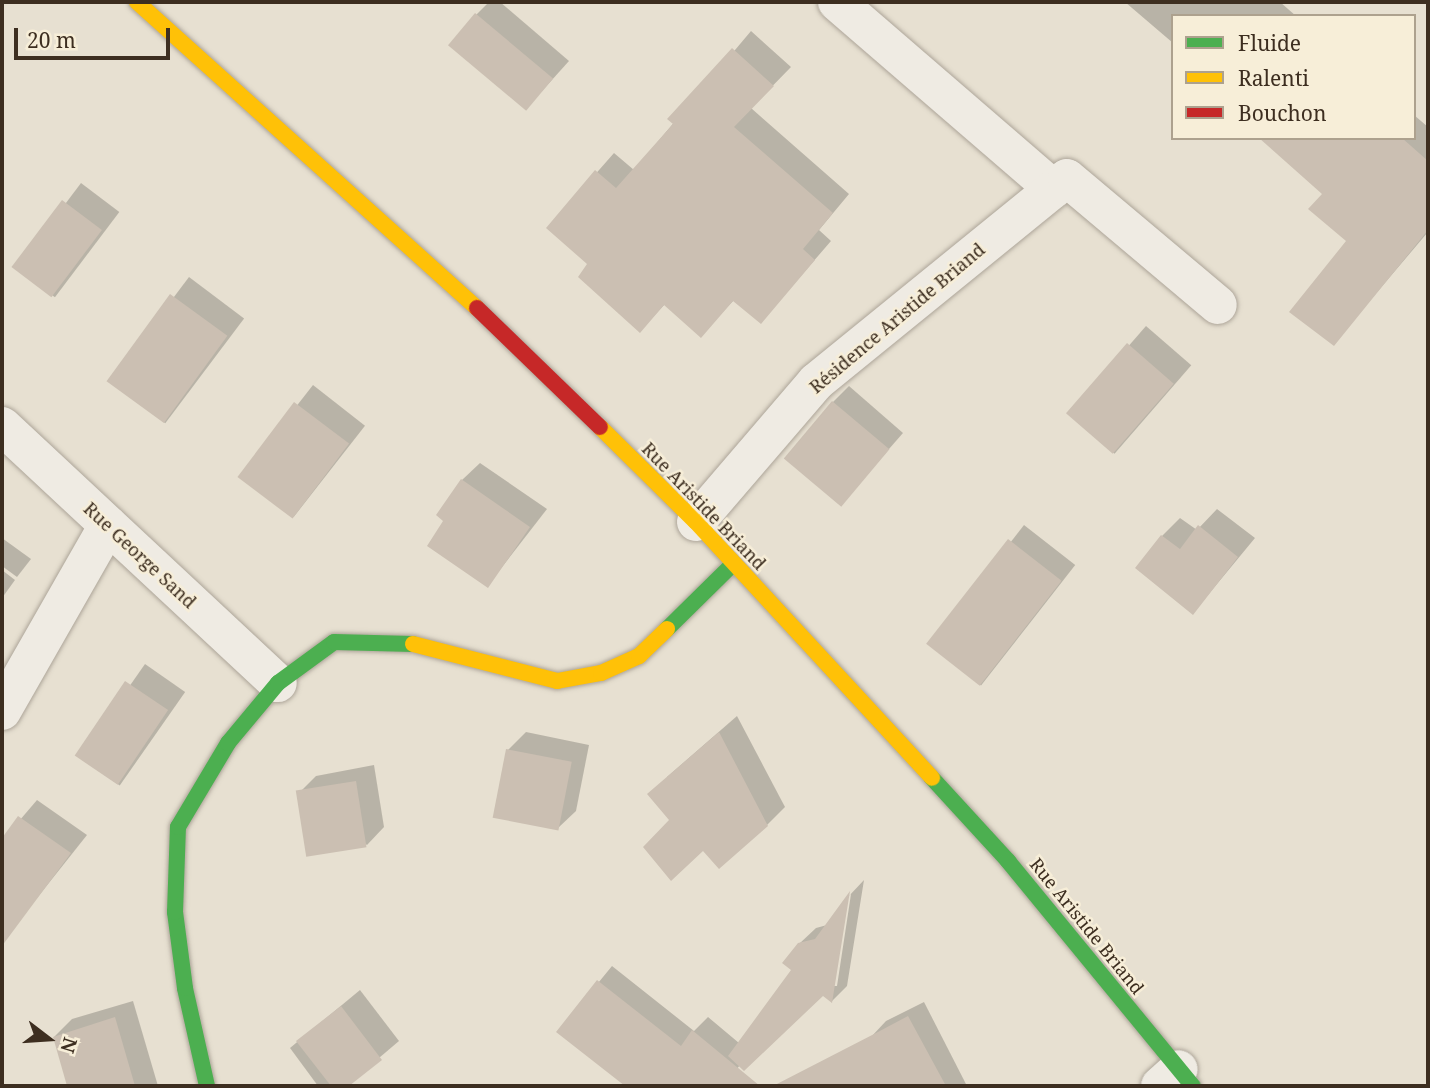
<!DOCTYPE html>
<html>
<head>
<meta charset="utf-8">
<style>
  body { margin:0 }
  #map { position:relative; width:1430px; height:1088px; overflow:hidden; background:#e7e0d1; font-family:"Noto Serif",serif }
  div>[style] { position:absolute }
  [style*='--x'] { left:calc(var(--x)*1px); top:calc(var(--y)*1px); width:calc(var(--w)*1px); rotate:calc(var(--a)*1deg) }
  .shadow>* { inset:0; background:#0003; transform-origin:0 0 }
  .building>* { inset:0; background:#cbbfb2; transform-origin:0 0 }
  .roads { filter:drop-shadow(0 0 2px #ada599) drop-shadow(0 0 2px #ada599) }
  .street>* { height:38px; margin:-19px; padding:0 19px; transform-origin:19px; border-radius:19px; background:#efebe3 }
  .fast>* { height:16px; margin:-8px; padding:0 8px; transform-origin:8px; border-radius:8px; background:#4caf50 }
  .slow>* { height:16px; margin:-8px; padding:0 8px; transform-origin:8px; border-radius:8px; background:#ffc107 }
  .jam>* { height:16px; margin:-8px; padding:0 8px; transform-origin:8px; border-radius:8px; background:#c62828 }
  span { translate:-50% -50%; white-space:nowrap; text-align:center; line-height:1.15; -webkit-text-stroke:5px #f7eed8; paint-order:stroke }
  .street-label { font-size:18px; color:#3d2e20 }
  .frame { position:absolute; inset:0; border:4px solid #3d2e20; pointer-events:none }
  .legend { position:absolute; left:1171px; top:14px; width:245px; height:126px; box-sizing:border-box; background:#f7eed8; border:2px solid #ada18e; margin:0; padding:9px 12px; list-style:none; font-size:21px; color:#3d2e20 }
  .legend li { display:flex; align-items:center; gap:14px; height:35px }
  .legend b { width:35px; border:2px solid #ada18e }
  .north { position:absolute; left:14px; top:1004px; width:70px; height:70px; -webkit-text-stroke:5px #f7eed8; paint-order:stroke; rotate:107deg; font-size:19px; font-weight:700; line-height:28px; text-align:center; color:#3d2e20 }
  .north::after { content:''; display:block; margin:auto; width:24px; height:32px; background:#3d2e20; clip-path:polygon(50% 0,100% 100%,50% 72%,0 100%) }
  .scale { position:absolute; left:14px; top:28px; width:156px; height:32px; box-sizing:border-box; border:4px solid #3d2e20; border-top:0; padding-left:9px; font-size:21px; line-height:24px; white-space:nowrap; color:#3d2e20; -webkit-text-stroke:5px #f7eed8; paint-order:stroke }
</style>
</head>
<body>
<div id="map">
  <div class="shadow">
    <div style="clip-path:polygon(489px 2px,500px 2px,569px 61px,542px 91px,476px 15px)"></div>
    <div style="clip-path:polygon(1125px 2px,1280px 2px,1296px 16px,1173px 16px,1173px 43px)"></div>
    <div style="clip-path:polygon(751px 31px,791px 67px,751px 108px,849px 194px,819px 230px,831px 241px,761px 322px,734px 300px,701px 335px,665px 304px,640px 331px,590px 263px,548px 228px,614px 153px,634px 170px)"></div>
    <div style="clip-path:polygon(1414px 115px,1428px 127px,1428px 232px,1334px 343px,1348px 241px,1324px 193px,1265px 138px,1414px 138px)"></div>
    <div style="left:81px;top:183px;width:48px;height:107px;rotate:37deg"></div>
    <div style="left:189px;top:277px;width:69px;height:131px;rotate:37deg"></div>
    <div style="left:1146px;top:326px;width:60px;height:117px;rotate:41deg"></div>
    <div style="left:313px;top:385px;width:66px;height:116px;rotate:38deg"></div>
    <div style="clip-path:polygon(849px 386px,903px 433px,841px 504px,833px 402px)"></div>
    <div style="clip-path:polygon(480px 463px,547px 509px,488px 585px,445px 521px,462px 480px)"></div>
    <div style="clip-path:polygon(1217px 509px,1255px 538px,1193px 613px,1162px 536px,1180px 518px,1197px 530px)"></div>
    <div style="left:1024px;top:525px;width:65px;height:153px;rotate:38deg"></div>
    <div style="clip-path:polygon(2px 538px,31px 559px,17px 577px,2px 566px)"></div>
    <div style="clip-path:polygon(2px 570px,15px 580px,2px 598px)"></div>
    <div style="left:145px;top:664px;width:49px;height:114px;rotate:35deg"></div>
    <div style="clip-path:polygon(737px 716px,785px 807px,767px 825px,703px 849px,672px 820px,667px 777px)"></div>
    <div style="clip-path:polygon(526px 732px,589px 745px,576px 811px,558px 828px,508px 750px)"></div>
    <div style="clip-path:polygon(374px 765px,384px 827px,367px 845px,298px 794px,316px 776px)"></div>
    <div style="clip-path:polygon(37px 800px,87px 835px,21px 918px,2px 904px,2px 841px)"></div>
    <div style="clip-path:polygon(864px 880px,847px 986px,832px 1001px,823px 994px,740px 1065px,723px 1086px,666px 1086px,647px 1070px,628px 1086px,558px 1032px,612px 966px,694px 1031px,708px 1017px,739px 1043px,794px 970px,799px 944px,816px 928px,827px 925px,833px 986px,837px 986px,851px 894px,848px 897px)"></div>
    <div style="clip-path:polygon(360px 990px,399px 1041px,346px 1086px,318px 1086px,290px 1048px)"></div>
    <div style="clip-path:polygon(133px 1001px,158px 1086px,68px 1086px,54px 1037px,72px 1019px)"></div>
    <div style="clip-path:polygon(924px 1002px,967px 1086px,894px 1086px,871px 1037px,886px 1021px)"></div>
  </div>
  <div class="building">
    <div style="left:475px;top:13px;width:102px;height:42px;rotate:40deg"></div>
    <div style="clip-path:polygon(732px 48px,774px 86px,734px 127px,833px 213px,803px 249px,815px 260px,761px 324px,733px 301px,701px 338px,664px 305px,640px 333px,578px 277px,587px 264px,546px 228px,595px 170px,616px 188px,673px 124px,667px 119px)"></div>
    <div style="clip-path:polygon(1259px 138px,1402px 138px,1428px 161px,1428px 230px,1334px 346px,1289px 312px,1346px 241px,1308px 209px,1322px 194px)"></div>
    <div style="left:62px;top:200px;width:50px;height:84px;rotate:37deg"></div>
    <div style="left:170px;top:294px;width:71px;height:108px;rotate:36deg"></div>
    <div style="left:1127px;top:343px;width:62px;height:93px;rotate:41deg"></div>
    <div style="left:832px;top:401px;width:75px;height:75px;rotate:40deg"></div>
    <div style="left:294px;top:402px;width:69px;height:94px;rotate:37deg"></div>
    <div style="clip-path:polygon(461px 479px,530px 527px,488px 588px,427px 546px,443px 521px,436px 515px)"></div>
    <div style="clip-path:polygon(1198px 525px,1238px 557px,1193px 615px,1135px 568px,1161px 535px,1180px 549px)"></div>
    <div style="left:1008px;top:539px;width:68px;height:133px;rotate:38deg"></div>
    <div style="left:125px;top:681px;width:52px;height:90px;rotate:34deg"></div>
    <div style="clip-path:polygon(719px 732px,768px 826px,719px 869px,703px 851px,671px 881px,643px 847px,669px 820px,647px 794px)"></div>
    <div style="left:506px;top:749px;width:67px;height:70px;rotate:11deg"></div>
    <div style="left:356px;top:781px;width:67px;height:61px;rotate:81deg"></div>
    <div style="clip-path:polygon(18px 816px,71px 853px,2px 946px,2px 838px)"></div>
    <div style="clip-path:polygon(850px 891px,832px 1003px,823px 996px,744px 1071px,728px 1056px,791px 970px,782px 963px,798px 943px,815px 939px)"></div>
    <div style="clip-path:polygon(597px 980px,681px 1046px,692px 1030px,760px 1086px,625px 1086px,556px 1032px)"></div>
    <div style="clip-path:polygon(341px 1006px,382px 1060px,349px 1086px,331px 1086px,296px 1041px)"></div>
    <div style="clip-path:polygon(908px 1016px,946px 1086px,773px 1086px,876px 1033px)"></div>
    <div style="clip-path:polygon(115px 1017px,135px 1086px,67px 1086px,53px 1037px)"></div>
  </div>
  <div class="roads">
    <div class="street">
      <div style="--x:837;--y:2;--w:286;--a:40.8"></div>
      <div style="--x:2;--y:426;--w:377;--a:43"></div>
      <div style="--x:696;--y:522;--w:184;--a:-49.4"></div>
      <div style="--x:816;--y:382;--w:323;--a:-39.1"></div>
      <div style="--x:1067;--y:178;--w:197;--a:40.1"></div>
      <div style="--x:2;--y:711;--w:214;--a:-60.3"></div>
      <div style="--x:1160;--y:1086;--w:25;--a:-42"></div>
    </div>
    <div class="fast">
      <div style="--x:667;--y:629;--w:93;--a:-44.6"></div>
      <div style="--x:932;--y:778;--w:113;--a:47.5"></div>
      <div style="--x:1008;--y:861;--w:291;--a:50.6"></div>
      <div style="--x:207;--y:1086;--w:100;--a:-102.7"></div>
      <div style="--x:185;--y:988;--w:77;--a:-97.5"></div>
      <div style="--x:175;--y:912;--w:85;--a:-88"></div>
      <div style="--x:178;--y:827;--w:98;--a:-59.2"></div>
      <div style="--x:228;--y:743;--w:78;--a:-50.2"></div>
      <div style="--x:278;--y:683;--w:69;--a:-36.2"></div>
      <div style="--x:334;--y:642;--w:79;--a:1.5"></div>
    </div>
    <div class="slow">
      <div style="--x:137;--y:2;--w:457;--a:42"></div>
      <div style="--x:600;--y:427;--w:135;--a:44.7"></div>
      <div style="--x:696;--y:522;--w:348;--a:47.3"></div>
      <div style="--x:413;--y:644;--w:149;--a:14.4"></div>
      <div style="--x:557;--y:681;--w:45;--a:-10.3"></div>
      <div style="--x:601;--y:673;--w:42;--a:-24.1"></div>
      <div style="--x:639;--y:656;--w:39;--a:-44"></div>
    </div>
    <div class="jam">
      <div style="--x:477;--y:308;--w:171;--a:44.1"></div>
    </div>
  </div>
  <div class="street-label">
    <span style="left:897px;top:318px;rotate:-40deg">Résidence Aristide Briand</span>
    <span style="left:704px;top:506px;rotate:46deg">Rue Aristide Briand</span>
    <span style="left:140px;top:555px;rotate:43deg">Rue George Sand</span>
    <span style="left:1087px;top:926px;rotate:51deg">Rue Aristide Briand</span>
  </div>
  <div class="frame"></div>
  <ul class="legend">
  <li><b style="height:9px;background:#4caf50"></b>Fluide</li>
  <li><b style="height:9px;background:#ffc107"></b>Ralenti</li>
  <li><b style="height:9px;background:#c62828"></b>Bouchon</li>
  </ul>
  <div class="north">N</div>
  <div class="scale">20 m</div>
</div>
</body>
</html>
